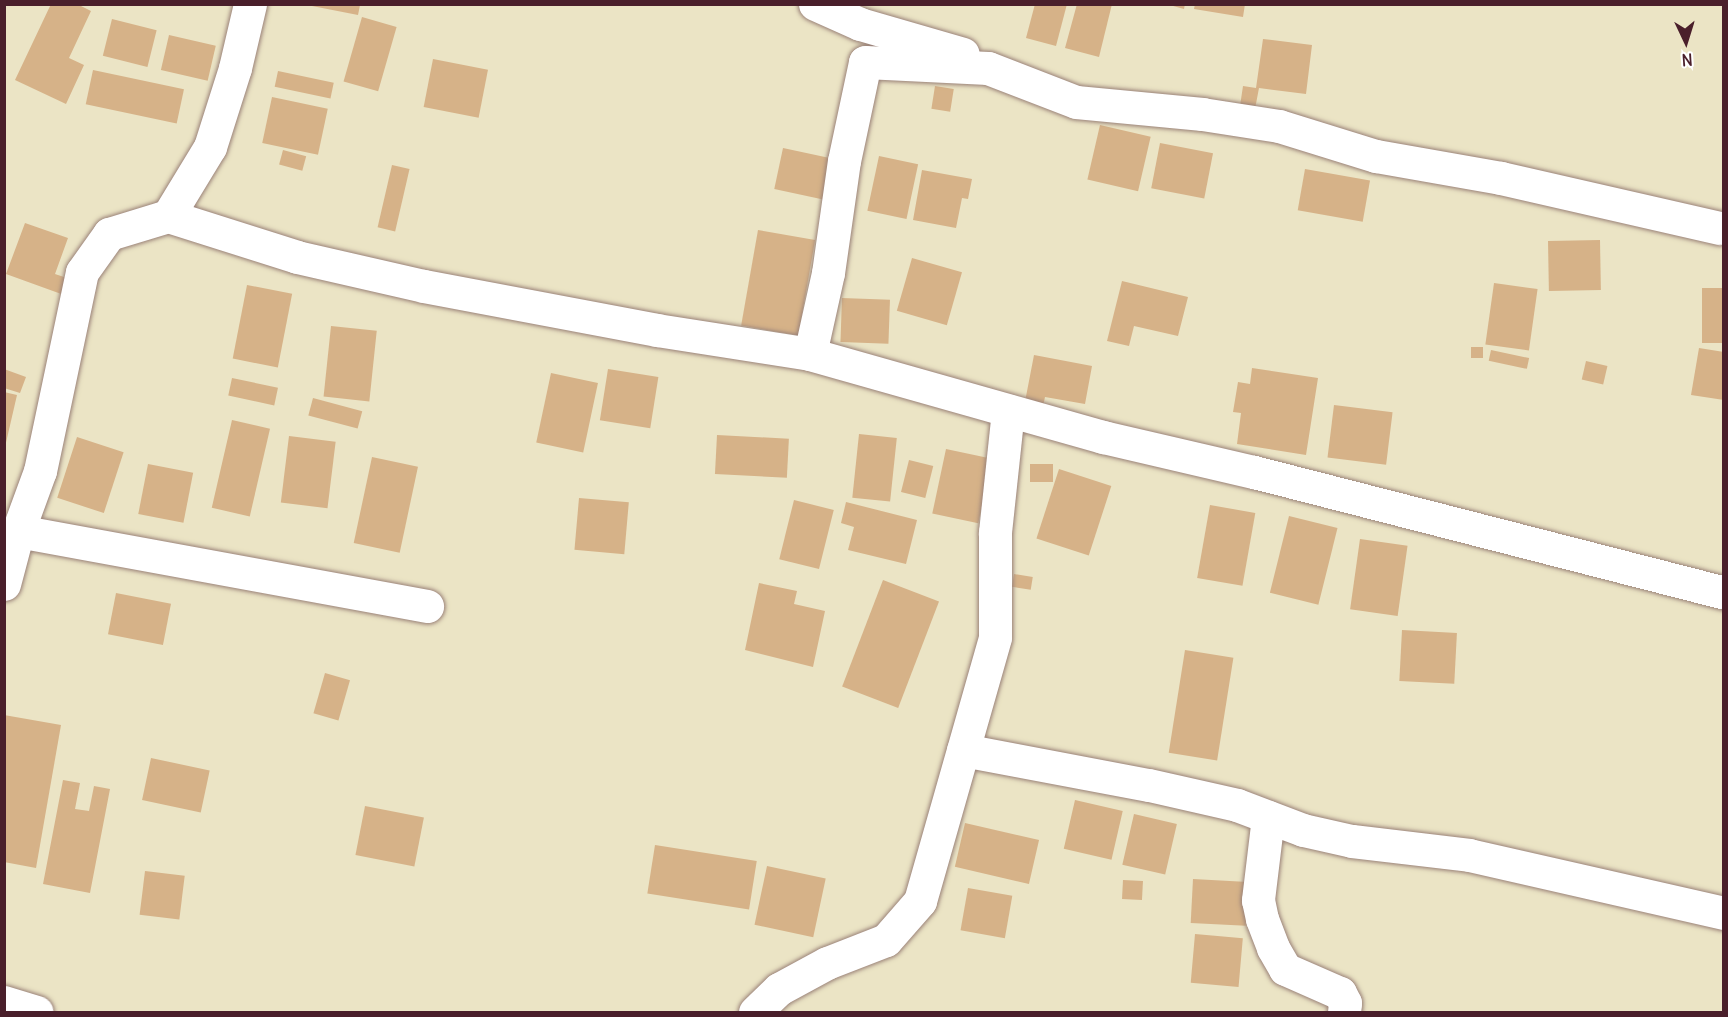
<!DOCTYPE html>
<html>
<head>
<meta charset="utf-8">
<style>
  body { margin:0 }
  #map { position:relative; width:1728px; height:1017px; overflow:hidden; background:#ebe4c5; font-family:Delius,sans-serif }
  div>[style] { position:absolute }
  [style*='--x'] { left:calc(var(--x)*1px); top:calc(var(--y)*1px); width:calc(var(--w)*1px); rotate:calc(var(--a)*1deg) }
  .building>* { inset:0; background:#d6b288; transform-origin:0 0 }
  .roads { filter:drop-shadow(0 0 2px #9a8278) drop-shadow(0 0 2px #9a8278) }
  .minor>* { height:33px; margin:-16.5px; padding:0 16.5px; transform-origin:16.5px; border-radius:16.5px; background:#fff }
  span { translate:-50% -50%; white-space:nowrap; text-align:center; line-height:1.15; -webkit-text-stroke:5px #fff; paint-order:stroke }
  .frame { position:absolute; inset:0; border:6px solid #4a1f2b; pointer-events:none }
  .north { position:absolute; left:1656px; top:12px; width:60px; height:60px; -webkit-text-stroke:4px #fff; paint-order:stroke; rotate:176deg; font-size:16px; font-weight:700; line-height:24px; text-align:center; color:#4a1f2b }
  .north::after { content:''; display:block; margin:auto; width:21px; height:27px; background:#4a1f2b; clip-path:polygon(50% 0,100% 100%,50% 72%,0 100%) }
</style>
</head>
<body>
<div id="map">
  <div class="building">
    <div style="clip-path:polygon(51px 4px,77px 4px,91px 11px,69px 58px,84px 65px,66px 104px,15px 80px)"></div>
    <div style="clip-path:polygon(1035px 4px,1067px 4px,1056px 46px,1026px 38px)"></div>
    <div style="clip-path:polygon(1077px 4px,1112px 4px,1099px 57px,1065px 48px)"></div>
    <div style="clip-path:polygon(1166px 4px,1185px 4px,1184px 9px)"></div>
    <div style="clip-path:polygon(1195px 4px,1245px 4px,1243px 17px,1194px 9px)"></div>
    <div style="clip-path:polygon(312px 6px,312px 5px,360px 5px,358px 15px)"></div>
    <div style="left:362px;top:17px;width:36px;height:67px;rotate:16deg"></div>
    <div style="left:112px;top:19px;width:46px;height:38px;rotate:14deg"></div>
    <div style="left:169px;top:35px;width:48px;height:36px;rotate:13deg"></div>
    <div style="clip-path:polygon(1263px 39px,1312px 45px,1306px 94px,1259px 88px,1255px 109px,1240px 106px,1243px 86px,1256px 88px)"></div>
    <div style="left:433px;top:59px;width:56px;height:49px;rotate:11deg"></div>
    <div style="left:93px;top:70px;width:93px;height:35px;rotate:12deg"></div>
    <div style="left:278px;top:71px;width:57px;height:16px;rotate:12deg"></div>
    <div style="left:935px;top:86px;width:19px;height:23px;rotate:9deg"></div>
    <div style="left:272px;top:97px;width:57px;height:47px;rotate:12deg"></div>
    <div style="left:1100px;top:125px;width:52px;height:56px;rotate:13deg"></div>
    <div style="left:1160px;top:143px;width:54px;height:46px;rotate:11deg"></div>
    <div style="left:783px;top:148px;width:50px;height:42px;rotate:12deg"></div>
    <div style="left:283px;top:150px;width:24px;height:15px;rotate:15deg"></div>
    <div style="left:879px;top:156px;width:40px;height:56px;rotate:12deg"></div>
    <div style="left:392px;top:165px;width:18px;height:64px;rotate:13deg"></div>
    <div style="left:1305px;top:169px;width:66px;height:42px;rotate:10deg"></div>
    <div style="clip-path:polygon(922px 170px,972px 179px,968px 199px,962px 198px,956px 228px,913px 220px)"></div>
    <div style="clip-path:polygon(25px 223px,68px 238px,55px 274px,70px 279px,64px 295px,6px 274px)"></div>
    <div style="left:758px;top:230px;width:58px;height:97px;rotate:10deg"></div>
    <div style="left:1600px;top:240px;width:50px;height:52px;rotate:89deg"></div>
    <div style="left:912px;top:258px;width:52px;height:55px;rotate:16deg"></div>
    <div style="clip-path:polygon(1122px 281px,1188px 297px,1178px 336px,1134px 326px,1129px 346px,1107px 341px)"></div>
    <div style="left:1494px;top:283px;width:44px;height:62px;rotate:8deg"></div>
    <div style="left:247px;top:285px;width:46px;height:75px;rotate:11deg"></div>
    <div style="left:1724px;top:288px;width:55px;height:22px;rotate:90deg"></div>
    <div style="left:842px;top:298px;width:48px;height:44px;rotate:2deg"></div>
    <div style="left:331px;top:326px;width:46px;height:71px;rotate:6deg"></div>
    <div style="left:1471px;top:347px;width:12px;height:11px"></div>
    <div style="clip-path:polygon(1699px 348px,1724px 352px,1724px 400px,1691px 395px)"></div>
    <div style="left:1491px;top:350px;width:39px;height:11px;rotate:12deg"></div>
    <div style="clip-path:polygon(1034px 355px,1092px 366px,1085px 404px,1045px 397px,1041px 416px,1023px 412px)"></div>
    <div style="left:1586px;top:361px;width:22px;height:19px;rotate:13deg"></div>
    <div style="clip-path:polygon(1252px 368px,1318px 378px,1306px 455px,1237px 444px,1241px 413px,1233px 412px,1238px 382px,1250px 384px)"></div>
    <div style="clip-path:polygon(4px 369px,26px 377px,20px 393px,4px 388px)"></div>
    <div style="left:608px;top:369px;width:51px;height:52px;rotate:9deg"></div>
    <div style="left:551px;top:373px;width:48px;height:71px;rotate:12deg"></div>
    <div style="left:232px;top:378px;width:47px;height:18px;rotate:12deg"></div>
    <div style="clip-path:polygon(4px 392px,17px 395px,5px 447px,4px 447px)"></div>
    <div style="left:313px;top:398px;width:51px;height:18px;rotate:15deg"></div>
    <div style="left:1334px;top:405px;width:59px;height:53px;rotate:7deg"></div>
    <div style="left:232px;top:420px;width:39px;height:90px;rotate:13deg"></div>
    <div style="left:859px;top:434px;width:38px;height:64px;rotate:6deg"></div>
    <div style="left:717px;top:435px;width:72px;height:39px;rotate:3deg"></div>
    <div style="left:289px;top:436px;width:47px;height:67px;rotate:7deg"></div>
    <div style="left:77px;top:437px;width:49px;height:64px;rotate:18deg"></div>
    <div style="left:946px;top:449px;width:47px;height:66px;rotate:12deg"></div>
    <div style="left:372px;top:457px;width:47px;height:88px;rotate:12deg"></div>
    <div style="left:909px;top:460px;width:25px;height:33px;rotate:14deg"></div>
    <div style="left:148px;top:464px;width:46px;height:51px;rotate:11deg"></div>
    <div style="left:1030px;top:464px;width:23px;height:18px"></div>
    <div style="left:1059px;top:469px;width:55px;height:73px;rotate:18deg"></div>
    <div style="left:579px;top:498px;width:50px;height:52px;rotate:5deg"></div>
    <div style="left:794px;top:500px;width:41px;height:61px;rotate:14deg"></div>
    <div style="clip-path:polygon(846px 502px,917px 520px,906px 564px,848px 550px,854px 527px,841px 523px)"></div>
    <div style="left:1210px;top:505px;width:46px;height:74px;rotate:10deg"></div>
    <div style="left:1289px;top:516px;width:50px;height:79px;rotate:14deg"></div>
    <div style="left:1360px;top:539px;width:48px;height:71px;rotate:8deg"></div>
    <div style="left:1014px;top:574px;width:19px;height:13px;rotate:9deg"></div>
    <div style="left:883px;top:580px;width:60px;height:114px;rotate:21deg"></div>
    <div style="clip-path:polygon(759px 583px,797px 591px,794px 604px,825px 611px,813px 667px,745px 650px)"></div>
    <div style="left:116px;top:593px;width:56px;height:42px;rotate:11deg"></div>
    <div style="left:1402px;top:630px;width:55px;height:51px;rotate:3deg"></div>
    <div style="left:1185px;top:650px;width:49px;height:104px;rotate:9deg"></div>
    <div style="left:325px;top:673px;width:26px;height:42px;rotate:16deg"></div>
    <div style="clip-path:polygon(4px 715px,61px 725px,36px 868px,4px 862px)"></div>
    <div style="left:151px;top:758px;width:60px;height:43px;rotate:12deg"></div>
    <div style="clip-path:polygon(63px 780px,80px 783px,75px 809px,89px 811px,94px 786px,110px 789px,90px 893px,43px 884px)"></div>
    <div style="left:1075px;top:800px;width:49px;height:50px;rotate:13deg"></div>
    <div style="left:365px;top:806px;width:60px;height:50px;rotate:11deg"></div>
    <div style="left:1134px;top:814px;width:44px;height:52px;rotate:13deg"></div>
    <div style="left:965px;top:823px;width:76px;height:45px;rotate:13deg"></div>
    <div style="left:655px;top:845px;width:103px;height:49px;rotate:9deg"></div>
    <div style="left:767px;top:866px;width:60px;height:60px;rotate:12deg"></div>
    <div style="left:145px;top:871px;width:40px;height:44px;rotate:7deg"></div>
    <div style="left:1193px;top:879px;width:55px;height:44px;rotate:3deg"></div>
    <div style="left:1123px;top:880px;width:20px;height:19px;rotate:3deg"></div>
    <div style="left:968px;top:888px;width:45px;height:43px;rotate:10deg"></div>
    <div style="left:1195px;top:934px;width:48px;height:49px;rotate:5deg"></div>
  </div>
  <div class="roads">
    <div class="minor">
      <div style="--x:815;--y:4;--w:49;--a:24"></div>
      <div style="--x:860;--y:24;--w:107;--a:16.2"></div>
      <div style="--x:168;--y:216;--w:135;--a:17.6"></div>
      <div style="--x:297;--y:257;--w:130;--a:12.9"></div>
      <div style="--x:424;--y:286;--w:237;--a:10.7"></div>
      <div style="--x:657;--y:330;--w:155;--a:8.9"></div>
      <div style="--x:810;--y:354;--w:305;--a:15.8"></div>
      <div style="--x:1103;--y:437;--w:155;--a:13.1"></div>
      <div style="--x:1254;--y:472;--w:485;--a:14.4"></div>
      <div style="--x:810;--y:354;--w:83;--a:-77.5"></div>
      <div style="--x:828;--y:273;--w:113;--a:-81.9"></div>
      <div style="--x:844;--y:161;--w:101;--a:-78"></div>
      <div style="--x:865;--y:62;--w:123;--a:2.8"></div>
      <div style="--x:988;--y:68;--w:94;--a:21.1"></div>
      <div style="--x:1076;--y:102;--w:127;--a:5.4"></div>
      <div style="--x:1202;--y:114;--w:78;--a:8.9"></div>
      <div style="--x:1279;--y:126;--w:102;--a:17.2"></div>
      <div style="--x:1376;--y:156;--w:127;--a:10"></div>
      <div style="--x:1501;--y:178;--w:224;--a:12.9"></div>
      <div style="--x:18;--y:531;--w:416;--a:10.4"></div>
      <div style="--x:4;--y:584;--w:55;--a:-75.2"></div>
      <div style="--x:18;--y:531;--w:64;--a:-69.9"></div>
      <div style="--x:40;--y:471;--w:203;--a:-78.1"></div>
      <div style="--x:82;--y:272;--w:47;--a:-54.6"></div>
      <div style="--x:109;--y:234;--w:62;--a:-17"></div>
      <div style="--x:168;--y:216;--w:81;--a:-58.7"></div>
      <div style="--x:210;--y:147;--w:83;--a:-72.4"></div>
      <div style="--x:235;--y:68;--w:66;--a:-76.8"></div>
      <div style="--x:963;--y:750;--w:189;--a:10.7"></div>
      <div style="--x:1149;--y:785;--w:90;--a:12.8"></div>
      <div style="--x:1237;--y:805;--w:71;--a:20.7"></div>
      <div style="--x:1303;--y:830;--w:50;--a:12.7"></div>
      <div style="--x:1352;--y:841;--w:118;--a:6.8"></div>
      <div style="--x:1469;--y:855;--w:262;--a:12.8"></div>
      <div style="--x:1268;--y:817;--w:84;--a:96.9"></div>
      <div style="--x:1258;--y:900;--w:19;--a:78"></div>
      <div style="--x:1262;--y:919;--w:31;--a:69"></div>
      <div style="--x:1273;--y:948;--w:24;--a:60"></div>
      <div style="--x:1285;--y:969;--w:60;--a:23.6"></div>
      <div style="--x:1340;--y:993;--w:11;--a:63"></div>
      <div style="--x:1345;--y:1003;--w:9;--a:96"></div>
      <div style="--x:4;--y:1002;--w:34;--a:17"></div>
      <div style="--x:755;--y:1012;--w:33;--a:-44"></div>
      <div style="--x:779;--y:989;--w:55;--a:-28.4"></div>
      <div style="--x:827;--y:963;--w:63;--a:-21.3"></div>
      <div style="--x:886;--y:940;--w:52;--a:-48.9"></div>
      <div style="--x:920;--y:901;--w:274;--a:-74.1"></div>
      <div style="--x:995;--y:637;--w:105;--a:-90"></div>
      <div style="--x:995;--y:532;--w:122;--a:-83.9"></div>
    </div>
  </div>
  <div class="frame"></div>
  <div class="north">N</div>
</div>
</body>
</html>
